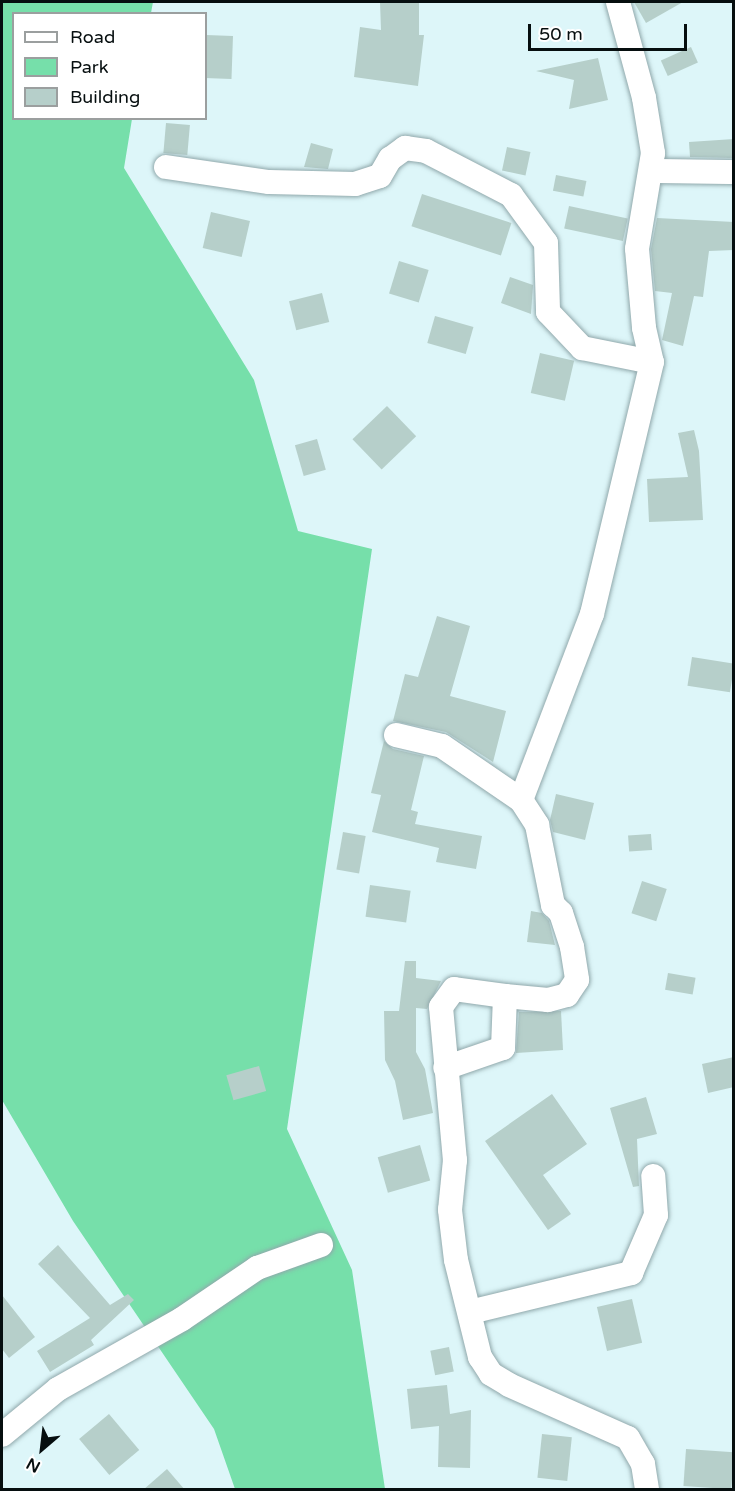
<!DOCTYPE html>
<html>
<head>
<meta charset="utf-8">
<style>
  body { margin:0 }
  #map { position:relative; width:735px; height:1491px; overflow:hidden; background:#ddf6f9; font-family:"Varela Round",sans-serif }
  div>[style] { position:absolute }
  [style*='--x'] { left:calc(var(--x)*1px); top:calc(var(--y)*1px); width:calc(var(--w)*1px); rotate:calc(var(--a)*1deg) }
  .green>* { inset:0; background:#76dfaa }
  .building>* { inset:0; background:#b6cfca; transform-origin:0 0 }
  .roads { filter:drop-shadow(0 0 2px #90a8ab) drop-shadow(0 0 2px #90a8ab) }
  .street>* { height:24px; margin:-12px; padding:0 12px; transform-origin:12px; border-radius:12px; background:#fff }
  span { translate:-50% -50%; white-space:nowrap; text-align:center; line-height:1.15; -webkit-text-stroke:4.5px #fff; paint-order:stroke }
  .frame { position:absolute; inset:0; border:3px solid #060e0f; pointer-events:none }
  .legend { position:absolute; left:12px; top:12px; width:195px; height:108px; box-sizing:border-box; background:#fff; border:2px solid #9b9f9f; margin:0; padding:8px 10px; list-style:none; font-size:18px; color:#060e0f }
  .legend li { display:flex; align-items:center; gap:12px; height:30px }
  .legend b { width:30px; border:2px solid #9b9f9f }
  .north { position:absolute; left:12px; top:1419px; width:60px; height:60px; -webkit-text-stroke:4px #fff; paint-order:stroke; rotate:208deg; font-size:16px; font-weight:700; line-height:24px; text-align:center; color:#060e0f }
  .north::after { content:''; display:block; margin:auto; width:21px; height:27px; background:#060e0f; clip-path:polygon(50% 0,100% 100%,50% 72%,0 100%) }
  .scale { position:absolute; left:528px; top:24px; width:159px; height:27px; box-sizing:border-box; border:3px solid #060e0f; border-top:0; padding-left:8px; font-size:18px; line-height:21px; white-space:nowrap; color:#060e0f; -webkit-text-stroke:4px #fff; paint-order:stroke }
</style>
</head>
<body>
<div id="map">
  <div class="green">
    <div style="clip-path:polygon(2px 2px,153px 2px,151px 13px,14px 14px,14px 118px,132px 119px,124px 168px,254px 380px,298px 531px,372px 549px,287px 1129px,352px 1270px,385px 1489px,235px 1489px,214px 1429px,73px 1221px,2px 1100px)"></div>
  </div>
  <div class="building">
    <div style="clip-path:polygon(380px 2px,419px 2px,419px 35px,424px 35px,418px 86px,354px 77px,360px 27px,381px 30px)"></div>
    <div style="clip-path:polygon(634px 2px,683px 2px,646px 23px)"></div>
    <div style="left:206px;top:35px;width:27px;height:43px;rotate:2deg"></div>
    <div style="left:691px;top:47px;width:17px;height:33px;rotate:66deg"></div>
    <div style="clip-path:polygon(598px 58px,608px 100px,569px 109px,574px 80px,536px 71px)"></div>
    <div style="left:166px;top:123px;width:24px;height:30px;rotate:5deg"></div>
    <div style="clip-path:polygon(734px 139px,734px 158px,690px 157px,689px 142px)"></div>
    <div style="clip-path:polygon(311px 143px,333px 149px,328px 169px,304px 167px)"></div>
    <div style="left:507px;top:147px;width:24px;height:24px;rotate:12deg"></div>
    <div style="left:556px;top:175px;width:31px;height:16px;rotate:11deg"></div>
    <div style="left:422px;top:194px;width:94px;height:34px;rotate:18deg"></div>
    <div style="left:569px;top:206px;width:60px;height:23px;rotate:12deg"></div>
    <div style="left:211px;top:212px;width:40px;height:37px;rotate:13deg"></div>
    <div style="clip-path:polygon(657px 218px,734px 222px,734px 250px,709px 251px,703px 297px,694px 296px,683px 346px,662px 340px,672px 293px,655px 291px,651px 249px)"></div>
    <div style="left:399px;top:261px;width:31px;height:34px;rotate:17deg"></div>
    <div style="clip-path:polygon(510px 277px,533px 285px,531px 314px,501px 303px)"></div>
    <div style="left:322px;top:293px;width:30px;height:34px;rotate:76deg"></div>
    <div style="left:435px;top:316px;width:40px;height:28px;rotate:16deg"></div>
    <div style="left:540px;top:353px;width:35px;height:41px;rotate:13deg"></div>
    <div style="left:387px;top:406px;width:42px;height:48px;rotate:46deg"></div>
    <div style="clip-path:polygon(694px 430px,699px 451px,703px 520px,649px 522px,647px 479px,688px 477px,678px 433px)"></div>
    <div style="left:317px;top:439px;width:32px;height:23px;rotate:74deg"></div>
    <div style="clip-path:polygon(437px 616px,470px 626px,450px 696px,506px 711px,493px 762px,446px 732px,393px 721px,405px 674px,418px 677px)"></div>
    <div style="left:692px;top:657px;width:43px;height:29px;rotate:9deg"></div>
    <div style="clip-path:polygon(384px 741px,393px 749px,424px 756px,411px 810px,418px 812px,415px 824px,482px 836px,476px 869px,436px 862px,439px 848px,372px 832px,381px 795px,371px 793px)"></div>
    <div style="clip-path:polygon(556px 794px,594px 803px,585px 840px,553px 832px,550px 820px)"></div>
    <div style="left:343px;top:832px;width:23px;height:38px;rotate:10deg"></div>
    <div style="left:651px;top:834px;width:16px;height:23px;rotate:86deg"></div>
    <div style="left:642px;top:881px;width:26px;height:34px;rotate:18deg"></div>
    <div style="left:370px;top:885px;width:41px;height:32px;rotate:8deg"></div>
    <div style="clip-path:polygon(531px 911px,542px 913px,549px 921px,555px 945px,527px 942px)"></div>
    <div style="clip-path:polygon(405px 961px,416px 961px,416px 978px,441px 981px,427px 1009px,416px 1008px,416px 1052px,425px 1069px,433px 1113px,403px 1120px,395px 1081px,385px 1060px,384px 1011px,399px 1011px)"></div>
    <div style="left:668px;top:973px;width:28px;height:17px;rotate:10deg"></div>
    <div style="clip-path:polygon(561px 1011px,563px 1050px,516px 1053px,519px 1012px)"></div>
    <div style="clip-path:polygon(734px 1057px,734px 1087px,708px 1093px,702px 1064px)"></div>
    <div style="left:259px;top:1066px;width:26px;height:34px;rotate:74deg"></div>
    <div style="clip-path:polygon(552px 1094px,587px 1144px,543px 1175px,571px 1214px,548px 1230px,485px 1141px)"></div>
    <div style="clip-path:polygon(646px 1097px,657px 1134px,637px 1139px,639px 1186px,633px 1187px,610px 1108px)"></div>
    <div style="left:420px;top:1145px;width:37px;height:44px;rotate:74deg"></div>
    <div style="clip-path:polygon(58px 1245px,110px 1305px,128px 1294px,134px 1300px,91px 1340px,94px 1345px,50px 1372px,37px 1351px,90px 1318px,38px 1264px)"></div>
    <div style="clip-path:polygon(2px 1295px,35px 1337px,9px 1358px,2px 1349px)"></div>
    <div style="left:632px;top:1299px;width:45px;height:36px;rotate:77deg"></div>
    <div style="left:449px;top:1347px;width:25px;height:19px;rotate:79deg"></div>
    <div style="clip-path:polygon(447px 1385px,450px 1414px,471px 1410px,470px 1468px,438px 1467px,439px 1426px,411px 1429px,407px 1389px)"></div>
    <div style="left:109px;top:1414px;width:47px;height:39px;rotate:50deg"></div>
    <div style="left:542px;top:1434px;width:30px;height:44px;rotate:6deg"></div>
    <div style="left:686px;top:1449px;width:48px;height:37px;rotate:4deg"></div>
    <div style="clip-path:polygon(167px 1469px,185px 1490px,143px 1490px)"></div>
  </div>
  <div class="roads">
    <div class="street">
      <div style="--x:618;--y:2;--w:99;--a:74.8"></div>
      <div style="--x:644;--y:98;--w:56;--a:80.7"></div>
      <div style="--x:653;--y:153;--w:97;--a:99.5"></div>
      <div style="--x:637;--y:249;--w:79;--a:84.9"></div>
      <div style="--x:644;--y:328;--w:35;--a:77"></div>
      <div style="--x:166;--y:167;--w:104;--a:8.3"></div>
      <div style="--x:269;--y:182;--w:86;--a:1.3"></div>
      <div style="--x:355;--y:184;--w:26;--a:-18"></div>
      <div style="--x:380;--y:176;--w:20;--a:-60"></div>
      <div style="--x:390;--y:159;--w:19;--a:-36"></div>
      <div style="--x:405;--y:148;--w:21;--a:8"></div>
      <div style="--x:426;--y:151;--w:96;--a:27.4"></div>
      <div style="--x:511;--y:195;--w:59;--a:53.9"></div>
      <div style="--x:546;--y:243;--w:69;--a:88.3"></div>
      <div style="--x:548;--y:312;--w:50;--a:46.6"></div>
      <div style="--x:582;--y:348;--w:71;--a:11.3"></div>
      <div style="--x:652;--y:362;--w:259;--a:103.4"></div>
      <div style="--x:592;--y:614;--w:199;--a:110.9"></div>
      <div style="--x:653;--y:171;--w:81;--a:0.7"></div>
      <div style="--x:396;--y:735;--w:47;--a:13.4"></div>
      <div style="--x:442;--y:746;--w:96;--a:34.4"></div>
      <div style="--x:521;--y:800;--w:30;--a:57"></div>
      <div style="--x:537;--y:825;--w:82;--a:78.7"></div>
      <div style="--x:553;--y:905;--w:11;--a:45"></div>
      <div style="--x:561;--y:913;--w:36;--a:72"></div>
      <div style="--x:572;--y:947;--w:33;--a:81"></div>
      <div style="--x:577;--y:980;--w:18;--a:124"></div>
      <div style="--x:567;--y:995;--w:20;--a:165"></div>
      <div style="--x:548;--y:1000;--w:43;--a:-174.7"></div>
      <div style="--x:505;--y:996;--w:52;--a:92.2"></div>
      <div style="--x:503;--y:1048;--w:61;--a:161"></div>
      <div style="--x:505;--y:996;--w:51;--a:-172.2"></div>
      <div style="--x:454;--y:989;--w:22;--a:126"></div>
      <div style="--x:441;--y:1007;--w:154;--a:84.8"></div>
      <div style="--x:455;--y:1160;--w:50;--a:95.7"></div>
      <div style="--x:450;--y:1210;--w:50;--a:83.2"></div>
      <div style="--x:456;--y:1260;--w:100;--a:76.1"></div>
      <div style="--x:480;--y:1357;--w:20;--a:57"></div>
      <div style="--x:491;--y:1374;--w:21;--a:31"></div>
      <div style="--x:509;--y:1385;--w:130;--a:24"></div>
      <div style="--x:628;--y:1438;--w:30;--a:60"></div>
      <div style="--x:643;--y:1464;--w:26;--a:81"></div>
      <div style="--x:470;--y:1312;--w:166;--a:-13.6"></div>
      <div style="--x:631;--y:1273;--w:63;--a:-66.7"></div>
      <div style="--x:656;--y:1215;--w:39;--a:-94"></div>
      <div style="--x:2;--y:1435;--w:72;--a:-39.4"></div>
      <div style="--x:58;--y:1389;--w:142;--a:-29.4"></div>
      <div style="--x:182;--y:1319;--w:91;--a:-34.2"></div>
      <div style="--x:257;--y:1268;--w:68;--a:-19.8"></div>
    </div>
  </div>
  <div class="frame"></div>
  <ul class="legend">
  <li><b style="height:8px;background:#fff"></b>Road</li>
  <li><b style="height:16px;background:#76dfaa"></b>Park</li>
  <li><b style="height:16px;background:#b6cfca"></b>Building</li>
  </ul>
  <div class="north">N</div>
  <div class="scale">50 m</div>
</div>
</body>
</html>
